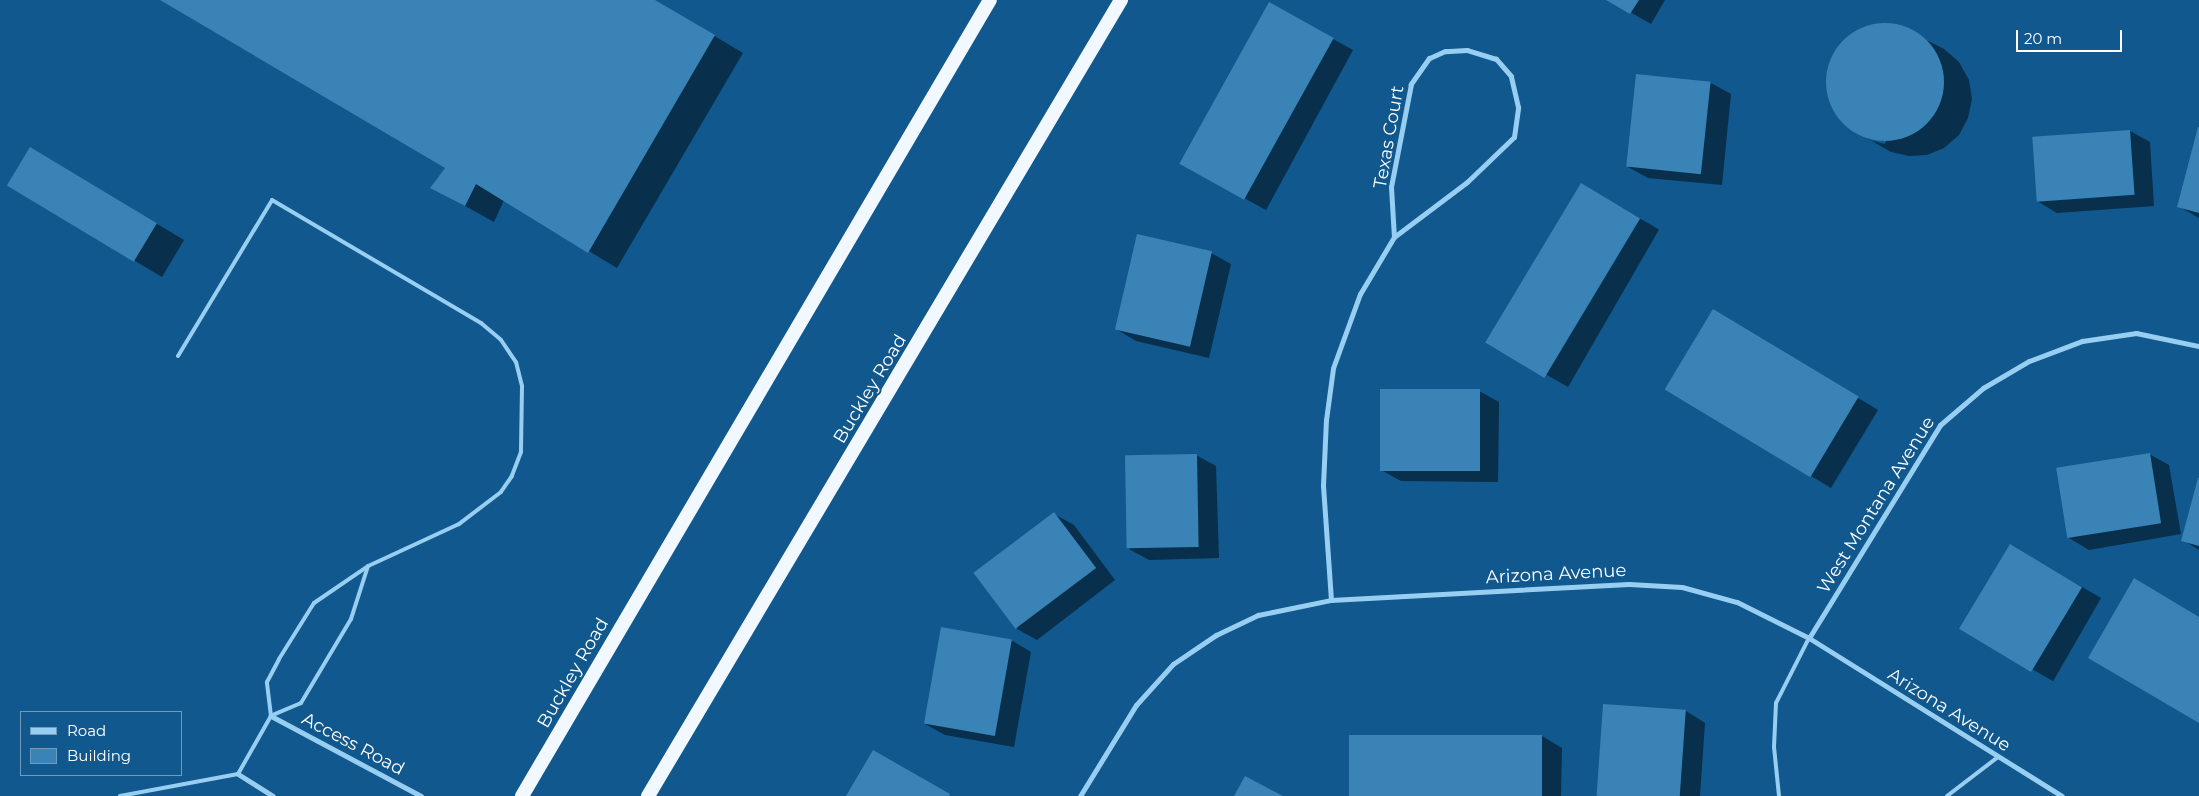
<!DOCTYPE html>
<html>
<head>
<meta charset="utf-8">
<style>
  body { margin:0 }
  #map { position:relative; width:2199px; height:796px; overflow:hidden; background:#10588d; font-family:Montserrat,sans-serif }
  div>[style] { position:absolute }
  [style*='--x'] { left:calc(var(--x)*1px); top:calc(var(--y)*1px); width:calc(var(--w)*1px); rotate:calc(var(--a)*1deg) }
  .shadow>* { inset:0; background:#0007; transform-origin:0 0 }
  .building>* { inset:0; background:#3983b7; transform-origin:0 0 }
  .round { border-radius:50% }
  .service>* { height:4px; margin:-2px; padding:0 2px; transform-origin:2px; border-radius:2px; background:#98cef2 }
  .minor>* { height:5px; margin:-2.5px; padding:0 2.5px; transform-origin:2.5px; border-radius:2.5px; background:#98cef2 }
  .trunk>* { height:14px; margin:-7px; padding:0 7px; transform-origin:7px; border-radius:7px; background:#f2f8ff }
  span { translate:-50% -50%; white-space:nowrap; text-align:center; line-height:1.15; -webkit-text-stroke:4px #10588d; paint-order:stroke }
  .street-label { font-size:18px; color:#fff }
  .legend { position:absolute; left:20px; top:711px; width:162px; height:65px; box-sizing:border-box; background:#10588d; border:1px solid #709bbb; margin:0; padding:6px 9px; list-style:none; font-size:15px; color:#fff }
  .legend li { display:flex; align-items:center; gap:10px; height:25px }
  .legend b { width:25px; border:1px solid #709bbb }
  .scale { position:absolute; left:2016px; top:30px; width:106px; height:22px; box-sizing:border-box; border:2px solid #fff; border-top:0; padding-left:6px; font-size:15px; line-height:18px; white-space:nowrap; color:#fff; -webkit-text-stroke:4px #10588d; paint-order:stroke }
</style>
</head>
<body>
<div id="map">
  <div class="shadow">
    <div style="clip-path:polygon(163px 0,654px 0,743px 53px,617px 268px,504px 200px,494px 222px,431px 187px,446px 167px)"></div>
    <div style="clip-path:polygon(1609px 0,1665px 0,1651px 24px)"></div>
    <div style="clip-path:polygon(evenodd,1877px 24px,1897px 25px,1944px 49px,1959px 62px,1969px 80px,1972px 99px,1968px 118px,1959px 135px,1944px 148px,1927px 155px,1909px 156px,1891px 152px,1846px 126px,1835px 111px,1828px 94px,1827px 76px,1832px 58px,1843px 42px,1859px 30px,1877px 24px,1869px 137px,1886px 141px,1885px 144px,1869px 140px,1869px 137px)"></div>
    <div style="clip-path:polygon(1333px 39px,1353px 50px,1266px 210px,1202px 175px)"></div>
    <div style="clip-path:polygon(1711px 83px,1731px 94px,1722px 185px,1648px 178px,1628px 167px)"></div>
    <div style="clip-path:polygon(2199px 130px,2199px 218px,2178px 206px)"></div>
    <div style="clip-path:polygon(2130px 131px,2150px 142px,2154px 206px,2057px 213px,2037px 201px)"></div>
    <div style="clip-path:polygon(59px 165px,184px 240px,162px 277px,9px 186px)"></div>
    <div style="left:1582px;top:185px;width:89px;height:182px;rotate:30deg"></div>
    <div style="clip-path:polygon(1211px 253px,1231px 264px,1209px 358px,1136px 341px,1116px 329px)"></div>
    <div style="clip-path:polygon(1733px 322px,1878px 410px,1831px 488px,1811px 476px)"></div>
    <div style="clip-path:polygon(1479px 391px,1499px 402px,1498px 482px,1401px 481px,1381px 470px)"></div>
    <div style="clip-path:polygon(2149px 454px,2169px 465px,2181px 534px,2089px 550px,2069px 538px)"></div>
    <div style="clip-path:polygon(1196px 455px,1216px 466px,1219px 558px,1149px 560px,1129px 549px)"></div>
    <div style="clip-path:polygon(2199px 480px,2199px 550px,2183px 540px)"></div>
    <div style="clip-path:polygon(1054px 514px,1074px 525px,1115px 580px,1037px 640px,1017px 629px)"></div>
    <div style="left:2011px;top:546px;width:104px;height:96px;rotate:30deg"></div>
    <div style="clip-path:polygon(1011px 640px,1031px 652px,1014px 747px,945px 735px,925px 724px)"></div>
    <div style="clip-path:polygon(1686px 711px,1705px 723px,1700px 796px,1597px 796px)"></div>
    <div style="clip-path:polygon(1542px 736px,1562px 748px,1561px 796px,1350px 796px)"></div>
  </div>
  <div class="building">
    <div style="clip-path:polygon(160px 0,655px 0,715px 35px,588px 253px,476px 184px,465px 206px,430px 188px,445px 168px)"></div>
    <div style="clip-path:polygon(1606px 0,1639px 0,1630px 14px)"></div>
    <div style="left:1269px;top:2px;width:74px;height:185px;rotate:29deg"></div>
    <div class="round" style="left:1826px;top:23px;width:118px;height:118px"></div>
    <div style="left:1636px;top:74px;width:75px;height:93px;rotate:6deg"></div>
    <div style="clip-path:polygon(2198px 127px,2199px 127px,2199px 213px,2177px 207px)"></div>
    <div style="left:2130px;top:130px;width:65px;height:98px;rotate:86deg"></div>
    <div style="left:30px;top:147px;width:148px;height:45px;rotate:31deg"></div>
    <div style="left:1581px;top:183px;width:69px;height:186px;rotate:31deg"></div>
    <div style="left:1137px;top:234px;width:77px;height:98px;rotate:13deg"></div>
    <div style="left:1713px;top:309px;width:170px;height:94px;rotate:31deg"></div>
    <div style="left:1380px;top:389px;width:100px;height:82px"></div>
    <div style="left:2150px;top:453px;width:71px;height:95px;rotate:81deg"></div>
    <div style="left:1197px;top:454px;width:93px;height:72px;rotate:89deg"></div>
    <div style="clip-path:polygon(2198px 478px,2199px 478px,2199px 546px,2181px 541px)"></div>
    <div style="left:1054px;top:512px;width:70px;height:101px;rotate:53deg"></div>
    <div style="left:2010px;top:544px;width:84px;height:99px;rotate:31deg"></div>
    <div style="clip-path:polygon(2134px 578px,2199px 617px,2199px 723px,2088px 658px)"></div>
    <div style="left:941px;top:627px;width:72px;height:98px;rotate:10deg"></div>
    <div style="left:1603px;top:704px;width:83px;height:92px;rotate:4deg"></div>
    <div style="left:1349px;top:735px;width:193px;height:61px"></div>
    <div style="clip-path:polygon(873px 750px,950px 794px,949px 796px,846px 796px)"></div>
    <div style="clip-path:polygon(1245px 776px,1283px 796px,1234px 796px)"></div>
  </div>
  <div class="service">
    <div style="--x:178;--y:356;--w:182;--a:-58.9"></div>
    <div style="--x:272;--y:200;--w:243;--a:30.5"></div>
    <div style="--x:481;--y:323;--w:26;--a:40"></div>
    <div style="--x:501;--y:340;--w:27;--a:56"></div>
    <div style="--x:516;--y:362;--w:25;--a:76"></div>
    <div style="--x:522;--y:386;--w:66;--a:90.9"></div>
    <div style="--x:521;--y:452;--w:26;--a:111"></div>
    <div style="--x:512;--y:476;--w:19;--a:125"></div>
    <div style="--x:501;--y:492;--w:53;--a:142.7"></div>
    <div style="--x:459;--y:524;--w:100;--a:155.2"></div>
    <div style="--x:120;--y:796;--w:120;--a:-10.6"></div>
    <div style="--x:238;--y:774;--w:67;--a:-60.4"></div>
    <div style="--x:271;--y:716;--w:34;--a:-97"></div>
    <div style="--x:267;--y:682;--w:26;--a:-62"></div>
    <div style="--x:279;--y:659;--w:66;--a:-58"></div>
    <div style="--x:314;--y:603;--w:65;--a:-34.4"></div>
    <div style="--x:368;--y:566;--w:56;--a:107.8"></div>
    <div style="--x:351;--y:619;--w:98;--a:120.8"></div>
    <div style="--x:301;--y:703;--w:33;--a:157"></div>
    <div style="--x:1779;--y:796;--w:49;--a:-95.8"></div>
    <div style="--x:1774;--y:747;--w:44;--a:-87.4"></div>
    <div style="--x:1776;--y:703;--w:73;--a:-63.1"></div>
    <div style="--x:1947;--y:796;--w:64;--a:-37.4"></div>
  </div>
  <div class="minor">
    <div style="--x:1331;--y:600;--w:115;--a:-94"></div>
    <div style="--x:1323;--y:485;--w:65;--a:-87.4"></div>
    <div style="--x:1326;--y:420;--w:52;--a:-82.3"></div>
    <div style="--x:1333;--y:368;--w:79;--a:-70"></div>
    <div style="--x:1360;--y:294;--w:66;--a:-59.2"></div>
    <div style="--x:1394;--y:237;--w:91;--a:-37"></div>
    <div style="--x:1467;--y:182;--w:65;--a:-43.8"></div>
    <div style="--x:1514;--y:137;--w:30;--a:-82"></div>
    <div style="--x:1518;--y:107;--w:32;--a:-103"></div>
    <div style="--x:1511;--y:76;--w:23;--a:-131"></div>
    <div style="--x:1496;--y:59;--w:30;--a:-163"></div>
    <div style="--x:1467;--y:50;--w:22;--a:177"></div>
    <div style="--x:1445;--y:51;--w:17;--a:156"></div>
    <div style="--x:1429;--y:58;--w:32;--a:125"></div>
    <div style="--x:1411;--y:84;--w:105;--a:101"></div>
    <div style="--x:1391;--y:187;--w:50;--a:86.6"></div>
    <div style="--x:1809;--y:638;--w:250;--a:-58.4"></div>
    <div style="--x:1940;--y:425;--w:57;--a:-40.7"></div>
    <div style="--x:1983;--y:388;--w:53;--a:-30.4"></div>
    <div style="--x:2029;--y:361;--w:57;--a:-20.7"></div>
    <div style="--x:2082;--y:341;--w:55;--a:-8.4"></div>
    <div style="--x:2136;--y:333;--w:64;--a:11.7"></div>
    <div style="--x:271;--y:716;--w:170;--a:28.1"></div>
    <div style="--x:238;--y:774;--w:41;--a:32.2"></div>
    <div style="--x:1080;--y:796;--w:107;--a:-58.4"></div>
    <div style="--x:1136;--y:705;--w:55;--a:-47.9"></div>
    <div style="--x:1173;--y:664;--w:52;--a:-34"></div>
    <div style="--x:1216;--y:635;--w:47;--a:-25.5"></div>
    <div style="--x:1258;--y:615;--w:75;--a:-11.6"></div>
    <div style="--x:1331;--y:600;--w:298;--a:-3.1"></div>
    <div style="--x:1629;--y:584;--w:53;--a:3.2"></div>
    <div style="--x:1682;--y:587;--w:57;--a:15.3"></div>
    <div style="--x:1737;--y:602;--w:80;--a:26.6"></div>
    <div style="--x:1809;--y:638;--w:298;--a:32"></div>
  </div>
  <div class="trunk">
    <div style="--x:522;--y:796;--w:923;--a:-59.55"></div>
    <div style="--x:648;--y:796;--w:926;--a:-59.28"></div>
  </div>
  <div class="street-label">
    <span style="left:1389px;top:137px;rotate:-80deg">Texas Court</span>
    <span style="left:870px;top:389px;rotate:-59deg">Buckley Road</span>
    <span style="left:1876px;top:505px;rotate:-58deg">West Montana Avenue</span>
    <span style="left:1556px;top:574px;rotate:-3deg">Arizona Avenue</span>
    <span style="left:573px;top:673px;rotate:-60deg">Buckley Road</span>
    <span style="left:1949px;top:710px;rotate:32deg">Arizona Avenue</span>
    <span style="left:353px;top:744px;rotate:28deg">Access Road</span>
  </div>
  <ul class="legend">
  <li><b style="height:6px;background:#98cef2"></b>Road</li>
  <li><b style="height:14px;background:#3983b7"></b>Building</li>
  </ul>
  <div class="scale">20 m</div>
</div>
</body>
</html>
